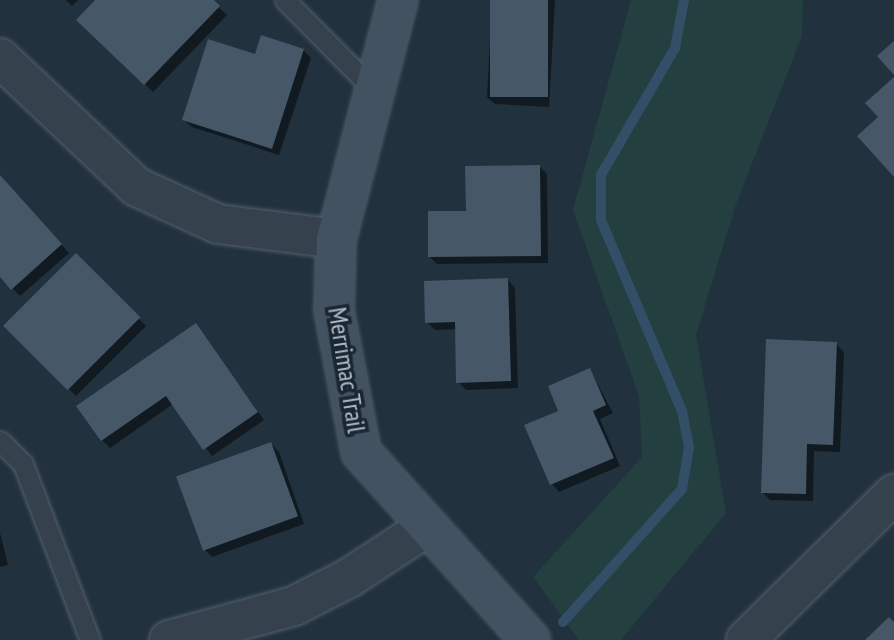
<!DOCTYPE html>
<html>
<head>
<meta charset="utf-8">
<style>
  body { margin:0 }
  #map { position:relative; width:894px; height:640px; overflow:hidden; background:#21313e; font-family:"PT Sans Narrow",sans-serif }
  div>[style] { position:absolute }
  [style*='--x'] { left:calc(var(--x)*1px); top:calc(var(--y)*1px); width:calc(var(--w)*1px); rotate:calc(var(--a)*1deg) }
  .green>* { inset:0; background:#233f3f }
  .shadow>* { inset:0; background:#0007; transform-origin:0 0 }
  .stream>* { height:10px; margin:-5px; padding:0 5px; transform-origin:5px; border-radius:5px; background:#334f67 }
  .building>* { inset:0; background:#465867; transform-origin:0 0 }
  .roads { filter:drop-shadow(0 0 2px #53606c) drop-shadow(0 0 2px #53606c) }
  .lane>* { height:19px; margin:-9.5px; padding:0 9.5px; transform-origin:9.5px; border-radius:9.5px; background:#35424e }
  .street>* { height:38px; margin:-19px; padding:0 19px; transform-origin:19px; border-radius:19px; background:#35424e }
  .secondary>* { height:38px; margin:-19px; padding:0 19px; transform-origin:19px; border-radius:19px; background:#425261 }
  span { translate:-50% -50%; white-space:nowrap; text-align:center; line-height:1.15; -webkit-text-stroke:7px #1a2733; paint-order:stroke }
  .street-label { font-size:26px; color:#b0bdc9 }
</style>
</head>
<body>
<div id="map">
  <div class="green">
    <div style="clip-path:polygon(631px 0,803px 0,802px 36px,735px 207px,696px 335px,726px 513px,621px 640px,579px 640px,533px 577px,642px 457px,639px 396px,573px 210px)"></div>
  </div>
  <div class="shadow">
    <div style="clip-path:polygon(66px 0,78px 0,72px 6px)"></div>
    <div style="clip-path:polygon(98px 0,211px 0,227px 15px,153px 92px,79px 20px)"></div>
    <div style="clip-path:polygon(492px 0,555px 0,549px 107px,495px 104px,487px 97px)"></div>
    <div style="clip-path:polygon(303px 50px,311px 58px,279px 155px,192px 127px,184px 120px,256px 56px)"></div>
    <div style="clip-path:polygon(540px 167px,547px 174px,548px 263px,437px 264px,430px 257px,467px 212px)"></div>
    <div style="clip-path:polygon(0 177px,69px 253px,20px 296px,0 275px)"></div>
    <div style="left:76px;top:256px;width:99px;height:99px;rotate:45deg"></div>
    <div style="clip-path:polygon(508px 280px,515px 288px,518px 388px,466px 390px,458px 382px,457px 329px,435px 330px,427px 322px)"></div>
    <div style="clip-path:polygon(196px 325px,264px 420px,212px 456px,173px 404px,110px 448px,102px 440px)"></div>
    <div style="clip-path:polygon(836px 344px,844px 352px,840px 452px,814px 451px,813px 501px,770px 500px,762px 492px)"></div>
    <div style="clip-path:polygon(590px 370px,613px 413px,600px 419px,620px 466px,559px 492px,552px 484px,561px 411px)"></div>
    <div style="clip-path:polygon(271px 444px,279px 452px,304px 524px,212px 557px,204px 549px)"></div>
    <div style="clip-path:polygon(0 533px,8px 565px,0 567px)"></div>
  </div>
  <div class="stream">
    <div style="--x:563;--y:622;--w:178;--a:-48.2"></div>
    <div style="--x:682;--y:489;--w:43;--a:-80.5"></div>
    <div style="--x:689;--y:447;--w:37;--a:-101"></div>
    <div style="--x:682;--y:411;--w:207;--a:-113"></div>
    <div style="--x:601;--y:220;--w:45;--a:-90"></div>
    <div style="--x:601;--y:175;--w:147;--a:-59.8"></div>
    <div style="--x:675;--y:48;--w:49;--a:-79.4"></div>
  </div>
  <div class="building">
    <div style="clip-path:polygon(95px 0,214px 0,220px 6px,144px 85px,76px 20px)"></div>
    <div style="left:490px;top:0;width:58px;height:97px"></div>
    <div style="clip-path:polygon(261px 35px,304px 49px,272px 149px,182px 120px,208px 39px,255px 54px)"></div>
    <div style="clip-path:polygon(894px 41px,894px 75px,877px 56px)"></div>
    <div style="clip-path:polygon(894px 77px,894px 177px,857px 136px,878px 117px,865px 103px)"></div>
    <div style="clip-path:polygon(540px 165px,541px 256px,428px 257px,428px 211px,466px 211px,465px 166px)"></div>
    <div style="clip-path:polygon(0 175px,62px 244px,11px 290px,0 277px)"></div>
    <div style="left:76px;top:253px;width:91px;height:103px;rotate:45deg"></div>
    <div style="clip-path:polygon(508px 278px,511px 381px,456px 383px,455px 322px,425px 323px,424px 281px)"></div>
    <div style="clip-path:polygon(196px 323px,258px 412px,203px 450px,166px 396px,101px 441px,76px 406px)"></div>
    <div style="clip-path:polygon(766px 339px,837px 342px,833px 445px,807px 444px,806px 494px,761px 493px)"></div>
    <div style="clip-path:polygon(590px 368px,606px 405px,593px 411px,614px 458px,550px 485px,524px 425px,558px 411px,548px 386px)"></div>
    <div style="left:271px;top:442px;width:79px;height:101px;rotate:70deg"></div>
    <div style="clip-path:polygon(889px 617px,894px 622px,894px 640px,865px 640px)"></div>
  </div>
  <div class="roads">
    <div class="lane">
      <div style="--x:285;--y:0;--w:129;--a:45.3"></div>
      <div style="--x:0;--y:441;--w:33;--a:45"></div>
      <div style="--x:23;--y:464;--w:188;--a:69.2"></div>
    </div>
    <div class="street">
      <div style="--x:0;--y:58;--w:188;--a:43.3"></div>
      <div style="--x:137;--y:187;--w:89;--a:24.6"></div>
      <div style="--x:218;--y:224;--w:119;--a:7.2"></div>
      <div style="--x:169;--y:640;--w:130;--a:-15.2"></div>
      <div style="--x:294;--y:606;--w:62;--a:-27"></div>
      <div style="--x:349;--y:578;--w:91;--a:-33.3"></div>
      <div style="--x:746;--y:640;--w:208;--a:-44.6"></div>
    </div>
    <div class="secondary">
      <div style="--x:398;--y:0;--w:247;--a:104.5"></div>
      <div style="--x:336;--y:239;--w:71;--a:91.6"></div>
      <div style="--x:334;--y:310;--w:145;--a:79.2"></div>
      <div style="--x:361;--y:452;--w:253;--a:48"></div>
    </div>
  </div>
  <div class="street-label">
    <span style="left:347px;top:370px;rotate:81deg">Merrimac Trail</span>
  </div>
</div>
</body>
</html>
